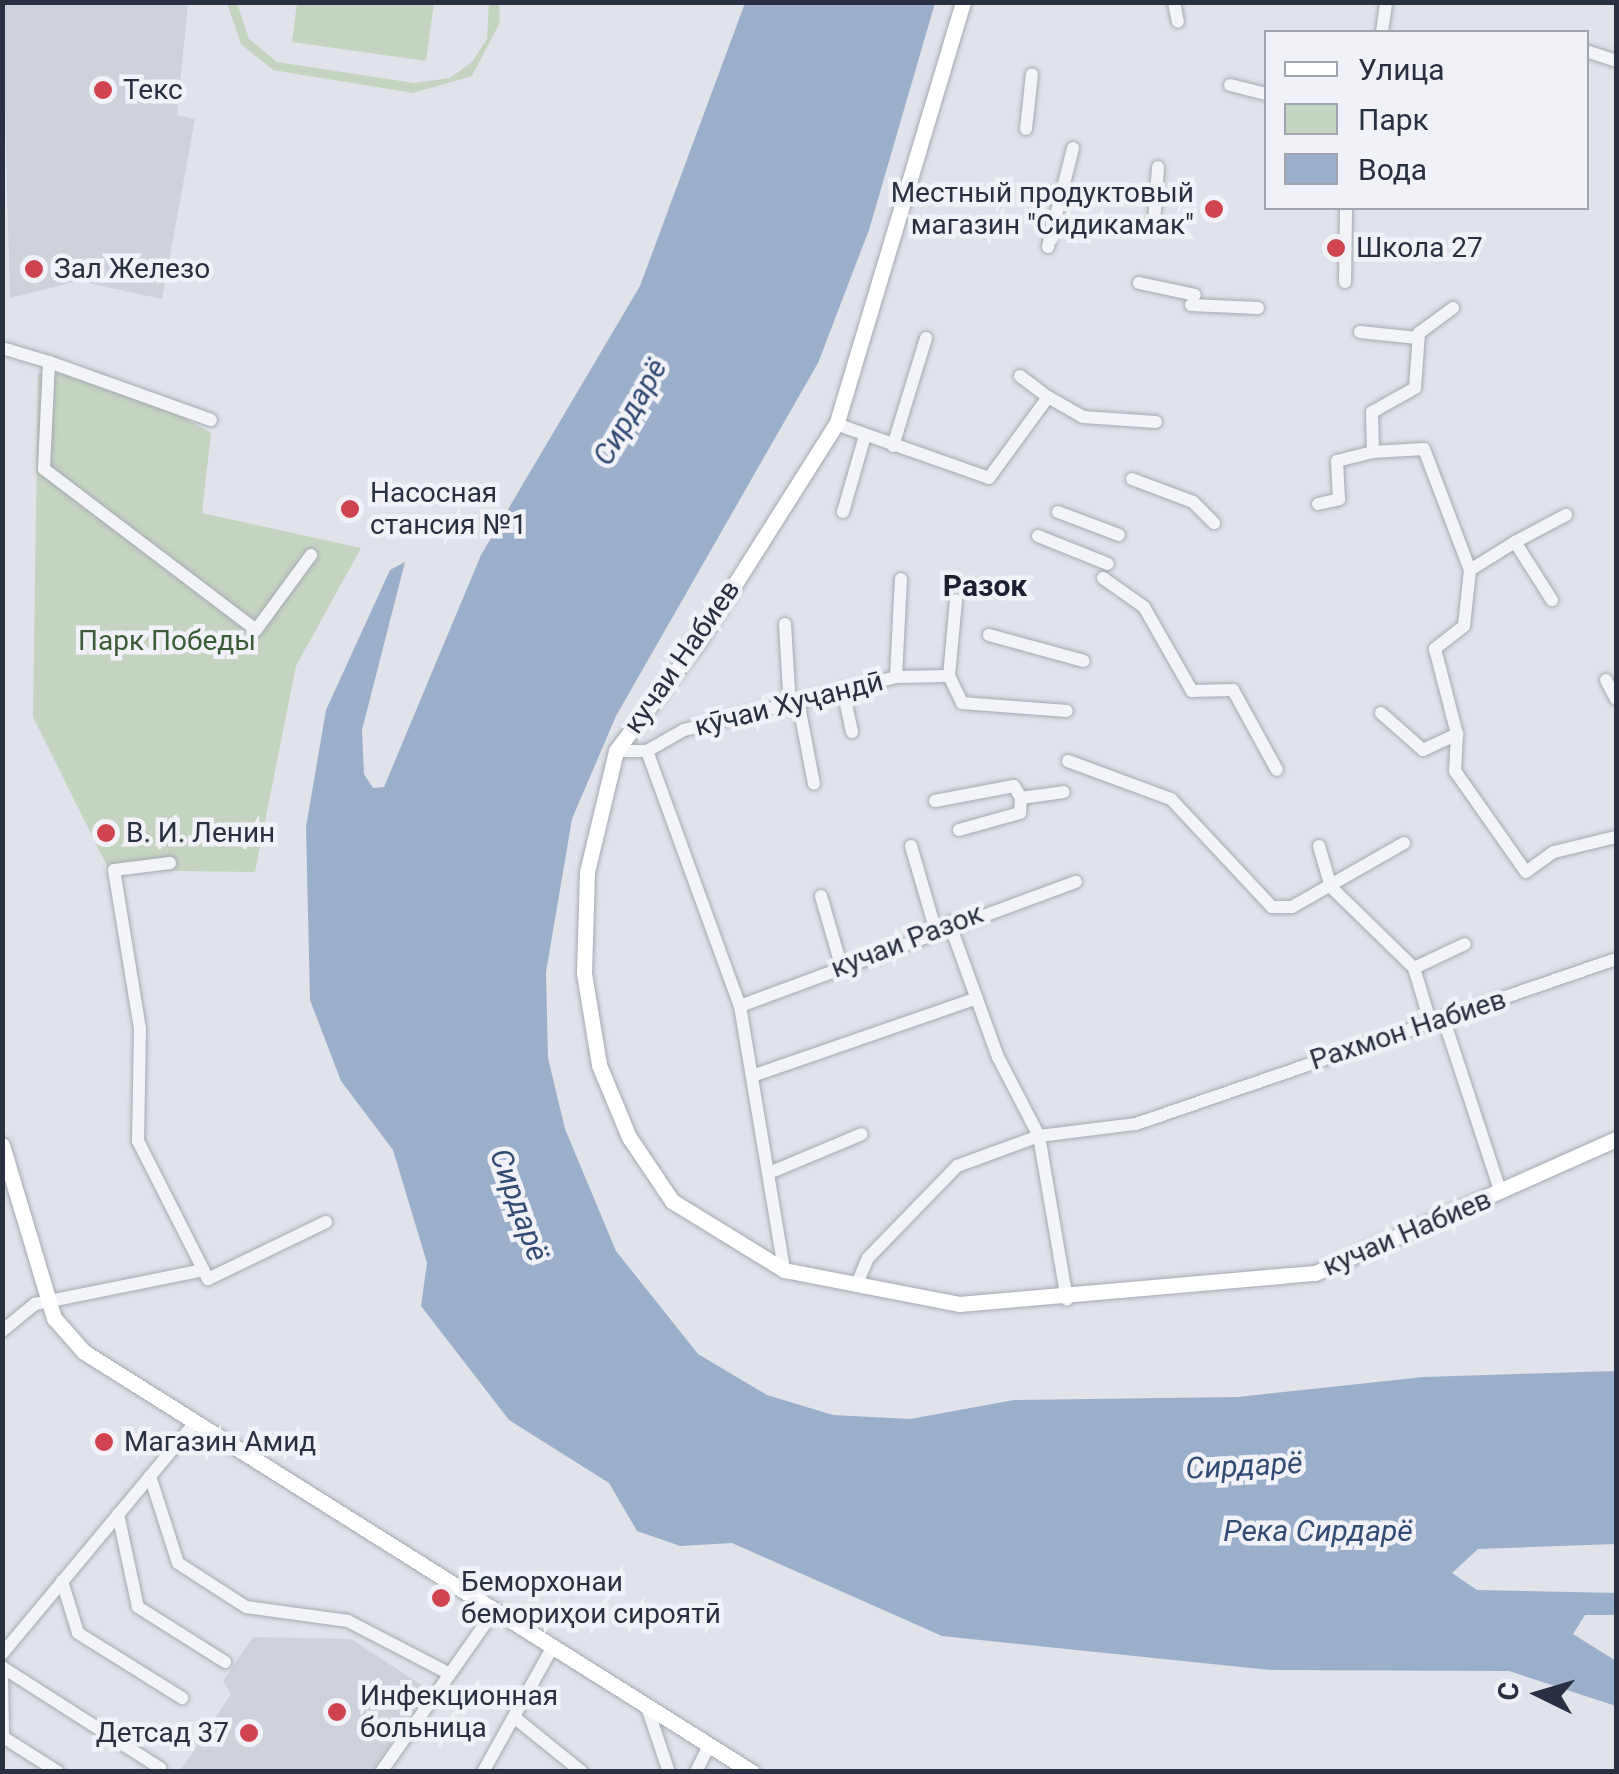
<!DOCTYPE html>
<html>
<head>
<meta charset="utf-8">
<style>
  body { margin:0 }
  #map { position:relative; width:1619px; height:1774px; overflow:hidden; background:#e0e3e9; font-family:Roboto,sans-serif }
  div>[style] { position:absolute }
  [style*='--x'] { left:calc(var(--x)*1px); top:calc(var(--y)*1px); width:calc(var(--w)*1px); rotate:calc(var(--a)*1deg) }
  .built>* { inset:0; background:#ced2db }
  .green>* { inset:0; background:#c5d3c1 }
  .water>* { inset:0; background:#9bafca }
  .roads { filter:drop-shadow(0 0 2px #a5aab3) drop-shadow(0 0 2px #a5aab3) }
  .minor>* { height:12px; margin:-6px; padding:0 6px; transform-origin:6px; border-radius:6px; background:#f3f4f7 }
  .major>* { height:15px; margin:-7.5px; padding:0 7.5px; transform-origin:7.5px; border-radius:7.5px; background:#fff }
  .dots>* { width:28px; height:28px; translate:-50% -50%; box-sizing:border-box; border:5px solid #f0f2f7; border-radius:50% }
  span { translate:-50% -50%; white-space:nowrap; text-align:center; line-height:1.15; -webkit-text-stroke:9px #f0f2f7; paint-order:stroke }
  .poi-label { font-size:28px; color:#283041 }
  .left { translate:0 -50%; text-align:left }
  .right { translate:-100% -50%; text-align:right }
  .park-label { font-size:28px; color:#3b5d36 }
  .street-label { font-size:28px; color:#283041 }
  .water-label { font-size:30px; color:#324c75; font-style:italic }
  .neighbourhood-label { font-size:30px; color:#1b2132; font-weight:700 }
  .frame { position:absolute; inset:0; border:5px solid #283041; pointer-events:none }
  .legend { position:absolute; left:1264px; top:30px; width:325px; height:180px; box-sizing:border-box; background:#f0f2f7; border:2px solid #a0a4ae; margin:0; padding:12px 18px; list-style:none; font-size:30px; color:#283041 }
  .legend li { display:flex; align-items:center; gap:20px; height:50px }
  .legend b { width:50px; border:2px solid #a0a4ae }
  .north { position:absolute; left:1489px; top:1644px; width:100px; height:100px; -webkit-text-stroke:8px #f0f2f7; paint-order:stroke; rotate:275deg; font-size:28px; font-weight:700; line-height:40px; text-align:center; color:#283041 }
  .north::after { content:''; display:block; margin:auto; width:35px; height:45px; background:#283041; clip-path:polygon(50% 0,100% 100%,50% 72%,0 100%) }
</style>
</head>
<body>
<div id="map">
  <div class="built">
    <div style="clip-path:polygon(2px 3px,188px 3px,177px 115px,195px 119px,162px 299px,78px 281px,10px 298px)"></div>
    <div style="clip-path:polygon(253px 1637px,351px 1639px,423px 1686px,421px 1701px,371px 1771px,180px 1771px,231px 1694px,223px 1681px)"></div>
  </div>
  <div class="green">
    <div style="clip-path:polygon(227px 3px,237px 3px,249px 39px,277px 62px,414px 83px,450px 78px,472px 62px,487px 39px,489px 3px,499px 3px,500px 22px,472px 76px,413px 93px,273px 70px,241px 44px)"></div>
    <div style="clip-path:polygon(297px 3px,434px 3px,426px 61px,292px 42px)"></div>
    <div style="clip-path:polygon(103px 373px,211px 433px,202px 513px,361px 548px,296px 666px,255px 872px,109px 870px,33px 717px,38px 374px)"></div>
  </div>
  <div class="water">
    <div style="clip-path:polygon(745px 3px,935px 3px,869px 230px,818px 363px,616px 716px,572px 819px,546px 972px,548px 1058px,565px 1129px,616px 1251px,698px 1354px,767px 1395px,833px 1415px,910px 1419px,1014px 1400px,1238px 1397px,1423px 1377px,1616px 1371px,1616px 1544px,1478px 1549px,1452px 1573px,1477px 1590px,1616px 1593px,1616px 1615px,1585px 1615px,1573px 1634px,1616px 1661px,1616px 1706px,1509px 1671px,1270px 1670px,942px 1636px,732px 1543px,680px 1546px,637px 1531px,609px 1483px,509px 1420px,421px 1306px,427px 1263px,393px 1150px,341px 1081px,310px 1000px,306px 827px,326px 710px,390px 570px,405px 562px,362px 730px,364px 774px,373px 788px,384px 787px,481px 555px,640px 286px)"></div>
  </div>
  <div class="roads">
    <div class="minor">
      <div style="--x:1174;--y:2;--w:20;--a:79"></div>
      <div style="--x:1382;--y:32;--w:30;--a:-82"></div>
      <div style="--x:1586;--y:51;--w:32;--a:18"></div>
      <div style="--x:1230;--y:85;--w:37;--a:14"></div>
      <div style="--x:1026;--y:129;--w:55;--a:-83.8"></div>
      <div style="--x:1154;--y:223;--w:56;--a:-85.9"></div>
      <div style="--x:1048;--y:247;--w:102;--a:-75.8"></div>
      <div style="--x:1345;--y:282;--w:74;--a:-89.2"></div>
      <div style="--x:1139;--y:283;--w:57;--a:12.1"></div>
      <div style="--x:1191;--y:305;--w:67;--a:2.6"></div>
      <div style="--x:1453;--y:308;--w:42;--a:143.7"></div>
      <div style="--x:1419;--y:333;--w:55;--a:94.2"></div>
      <div style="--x:1415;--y:388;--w:49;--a:150.8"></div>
      <div style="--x:1372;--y:412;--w:40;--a:88.6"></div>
      <div style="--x:1373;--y:452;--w:51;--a:-3.4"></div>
      <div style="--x:1424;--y:449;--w:129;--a:69.2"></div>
      <div style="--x:1470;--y:570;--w:56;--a:96.1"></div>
      <div style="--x:1464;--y:626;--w:37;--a:142"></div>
      <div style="--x:1435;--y:649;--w:88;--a:75.5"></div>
      <div style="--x:1457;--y:734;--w:37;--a:93"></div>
      <div style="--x:1455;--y:771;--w:123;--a:54.9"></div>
      <div style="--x:1526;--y:872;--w:34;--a:-36"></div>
      <div style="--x:1554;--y:852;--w:64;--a:-13.6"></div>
      <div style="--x:1360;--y:332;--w:58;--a:5.9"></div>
      <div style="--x:2;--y:348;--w:49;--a:16.6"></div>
      <div style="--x:49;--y:362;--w:107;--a:92.7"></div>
      <div style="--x:44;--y:469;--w:266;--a:37.2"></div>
      <div style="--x:256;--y:630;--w:93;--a:-53.7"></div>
      <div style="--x:49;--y:362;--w:172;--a:19.7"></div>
      <div style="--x:1020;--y:376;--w:35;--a:37"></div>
      <div style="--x:836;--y:424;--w:162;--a:19.4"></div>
      <div style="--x:989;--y:478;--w:100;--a:-53.9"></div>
      <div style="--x:1048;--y:397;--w:40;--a:29.7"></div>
      <div style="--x:1083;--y:417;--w:73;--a:3.9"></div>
      <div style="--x:893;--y:446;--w:113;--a:-73"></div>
      <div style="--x:1132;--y:479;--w:65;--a:20.7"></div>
      <div style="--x:1193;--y:502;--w:30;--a:45"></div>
      <div style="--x:1318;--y:504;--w:22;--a:-13"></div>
      <div style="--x:1339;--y:499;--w:38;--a:-93"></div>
      <div style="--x:1337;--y:461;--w:37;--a:-14"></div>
      <div style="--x:843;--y:512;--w:79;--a:-73.9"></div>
      <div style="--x:1058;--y:512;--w:65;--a:20.7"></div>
      <div style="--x:1038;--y:536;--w:75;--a:21.8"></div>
      <div style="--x:1515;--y:542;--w:58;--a:-27.9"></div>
      <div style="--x:1470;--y:570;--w:53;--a:-31.9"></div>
      <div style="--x:1515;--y:542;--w:69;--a:57.5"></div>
      <div style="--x:1103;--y:578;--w:50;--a:35.3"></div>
      <div style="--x:1144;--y:607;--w:97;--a:60.3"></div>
      <div style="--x:1192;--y:691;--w:41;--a:-1.4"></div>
      <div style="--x:1233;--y:690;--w:91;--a:61.2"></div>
      <div style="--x:785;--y:624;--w:83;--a:86.6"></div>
      <div style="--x:989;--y:635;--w:98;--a:15.3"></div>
      <div style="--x:949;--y:676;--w:76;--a:-84.7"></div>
      <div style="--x:896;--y:677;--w:98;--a:-87.1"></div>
      <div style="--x:1606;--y:680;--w:21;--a:62"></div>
      <div style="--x:843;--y:690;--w:43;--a:77.9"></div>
      <div style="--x:799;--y:706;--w:79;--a:79.1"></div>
      <div style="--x:1381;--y:713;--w:56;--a:41.4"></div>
      <div style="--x:1423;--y:750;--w:38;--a:-25"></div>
      <div style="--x:616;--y:751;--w:31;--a:0"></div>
      <div style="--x:647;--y:751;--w:43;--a:-29.6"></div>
      <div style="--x:684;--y:730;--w:219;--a:-14"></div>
      <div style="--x:896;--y:677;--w:53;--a:-1.1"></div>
      <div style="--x:949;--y:676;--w:30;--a:64"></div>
      <div style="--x:962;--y:703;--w:105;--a:4.4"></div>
      <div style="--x:647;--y:751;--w:271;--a:70"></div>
      <div style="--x:740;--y:1006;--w:268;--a:80.5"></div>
      <div style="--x:1068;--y:761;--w:110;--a:20.3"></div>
      <div style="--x:1171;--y:799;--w:148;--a:46.9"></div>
      <div style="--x:1272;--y:907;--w:20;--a:0"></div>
      <div style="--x:1292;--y:907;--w:129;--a:-29.7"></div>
      <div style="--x:935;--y:801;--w:80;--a:-10.8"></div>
      <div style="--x:1014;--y:786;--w:14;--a:60"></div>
      <div style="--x:959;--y:830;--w:63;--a:-15.6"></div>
      <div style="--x:1020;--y:813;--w:15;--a:-86"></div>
      <div style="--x:1021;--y:798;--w:43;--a:-7.9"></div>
      <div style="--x:911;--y:846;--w:85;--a:73.7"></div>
      <div style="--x:1319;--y:846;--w:43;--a:73.7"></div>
      <div style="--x:1331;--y:887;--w:116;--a:44.3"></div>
      <div style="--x:1414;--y:968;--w:55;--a:73.2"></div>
      <div style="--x:170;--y:863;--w:56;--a:172.9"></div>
      <div style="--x:114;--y:870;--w:161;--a:80.7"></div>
      <div style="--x:140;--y:1029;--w:112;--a:91"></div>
      <div style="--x:138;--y:1141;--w:155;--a:63.1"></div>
      <div style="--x:208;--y:1279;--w:131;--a:-25.8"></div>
      <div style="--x:821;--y:896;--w:72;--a:73.8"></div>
      <div style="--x:949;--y:922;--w:144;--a:70.1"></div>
      <div style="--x:998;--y:1057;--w:89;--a:62.6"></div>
      <div style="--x:1039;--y:1136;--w:166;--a:80.3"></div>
      <div style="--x:1414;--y:968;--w:56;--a:-25.2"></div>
      <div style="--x:740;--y:1006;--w:358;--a:-20.3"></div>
      <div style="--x:1443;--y:1017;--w:185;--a:71.8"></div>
      <div style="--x:755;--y:1075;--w:235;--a:-19.1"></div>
      <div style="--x:774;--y:1171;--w:95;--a:-22.8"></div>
      <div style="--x:856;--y:1286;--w:30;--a:-67"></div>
      <div style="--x:868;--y:1258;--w:128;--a:-45.9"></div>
      <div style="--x:957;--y:1166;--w:87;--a:-20.1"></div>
      <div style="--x:1039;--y:1136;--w:98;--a:-7.1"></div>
      <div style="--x:1136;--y:1124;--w:508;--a:-18.97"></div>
      <div style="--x:2;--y:1331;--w:43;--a:-39.3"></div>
      <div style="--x:35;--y:1304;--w:172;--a:-11.4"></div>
      <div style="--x:150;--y:1476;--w:91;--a:72.2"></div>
      <div style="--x:178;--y:1563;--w:81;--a:32.9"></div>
      <div style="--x:246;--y:1607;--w:103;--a:7.8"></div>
      <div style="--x:348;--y:1621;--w:113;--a:27.5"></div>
      <div style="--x:118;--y:1514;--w:95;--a:77.9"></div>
      <div style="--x:138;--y:1607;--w:103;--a:32.3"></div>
      <div style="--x:62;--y:1581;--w:54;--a:72.9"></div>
      <div style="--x:78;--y:1633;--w:123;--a:32"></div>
      <div style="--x:2;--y:1654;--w:302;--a:-50.2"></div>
      <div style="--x:2;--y:1667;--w:188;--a:32.6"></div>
      <div style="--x:2;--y:1671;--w:66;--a:89.1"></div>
      <div style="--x:3;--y:1737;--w:65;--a:32.5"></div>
      <div style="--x:648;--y:1710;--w:65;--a:71.3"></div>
      <div style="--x:514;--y:1717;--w:87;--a:39"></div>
      <div style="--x:381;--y:1772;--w:198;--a:-54.9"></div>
      <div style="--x:483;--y:1772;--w:144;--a:-60.9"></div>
      <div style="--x:696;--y:1772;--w:28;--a:-64"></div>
    </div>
    <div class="major">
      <div style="--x:963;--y:2;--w:441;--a:106.7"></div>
      <div style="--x:836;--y:424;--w:258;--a:122.3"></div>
      <div style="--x:698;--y:642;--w:136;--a:127"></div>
      <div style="--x:616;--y:751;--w:124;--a:103.5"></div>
      <div style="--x:587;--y:872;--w:101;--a:91.7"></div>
      <div style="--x:584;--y:973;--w:93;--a:80.7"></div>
      <div style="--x:599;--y:1065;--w:78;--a:67.4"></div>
      <div style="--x:629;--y:1137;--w:77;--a:56.1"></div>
      <div style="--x:672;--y:1201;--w:132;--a:31.6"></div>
      <div style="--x:784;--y:1270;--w:178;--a:11"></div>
      <div style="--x:959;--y:1304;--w:357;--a:-5"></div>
      <div style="--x:1315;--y:1273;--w:329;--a:-24"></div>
      <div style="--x:2;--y:1145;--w:181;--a:73.3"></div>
      <div style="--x:54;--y:1318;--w:45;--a:48.6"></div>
      <div style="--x:84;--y:1352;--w:789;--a:32.16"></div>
    </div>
  </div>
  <div class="dots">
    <div style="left:103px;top:90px;background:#d04451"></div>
    <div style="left:1214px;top:209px;background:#d04451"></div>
    <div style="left:1336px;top:248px;background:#d04451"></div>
    <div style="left:34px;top:269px;background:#d04451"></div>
    <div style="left:350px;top:509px;background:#d04451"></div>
    <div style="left:106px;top:833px;background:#d04451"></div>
    <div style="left:104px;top:1442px;background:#d04451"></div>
    <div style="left:441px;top:1598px;background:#d04451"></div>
    <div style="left:337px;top:1712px;background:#d04451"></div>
    <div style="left:249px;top:1733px;background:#d04451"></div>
  </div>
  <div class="poi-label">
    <span class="left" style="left:123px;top:90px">Текс</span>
    <span class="right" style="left:1194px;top:209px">Местный продуктовый<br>магазин "Сидикамак"</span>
    <span class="left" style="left:1356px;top:248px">Школа 27</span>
    <span class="left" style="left:54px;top:269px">Зал Железо</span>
    <span class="left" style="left:370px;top:509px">Насосная<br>стансия №1</span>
    <span class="left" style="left:126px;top:833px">В. И. Ленин</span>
    <span class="left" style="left:124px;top:1442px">Магазин Амид</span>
    <span class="left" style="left:461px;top:1598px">Беморхонаи<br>бемориҳои сироятӣ</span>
    <span class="left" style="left:360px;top:1712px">Инфекционная<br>больница</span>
    <span class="right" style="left:229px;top:1733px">Детсад 37</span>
  </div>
  <div class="park-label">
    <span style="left:167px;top:641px">Парк Победы</span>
  </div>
  <div class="street-label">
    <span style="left:682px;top:657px;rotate:-55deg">кучаи Набиев</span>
    <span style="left:789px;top:704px;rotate:-14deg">кӯчаи Хуҷандӣ</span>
    <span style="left:907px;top:941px;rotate:-21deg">кучаи Разок</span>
    <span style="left:1408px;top:1030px;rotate:-18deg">Рахмон Набиев</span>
    <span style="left:1407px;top:1233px;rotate:-23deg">кучаи Набиев</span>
  </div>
  <div class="water-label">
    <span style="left:630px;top:412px;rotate:-60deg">Сирдарё</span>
    <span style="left:519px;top:1205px;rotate:70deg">Сирдарё</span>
    <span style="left:1244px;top:1466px;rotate:-3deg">Сирдарё</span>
    <span style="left:1318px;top:1531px">Река Сирдарё</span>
  </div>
  <div class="neighbourhood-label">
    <span style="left:985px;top:586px">Разок</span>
  </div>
  <div class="frame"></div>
  <ul class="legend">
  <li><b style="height:12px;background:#fff"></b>Улица</li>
  <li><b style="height:28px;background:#c5d3c1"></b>Парк</li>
  <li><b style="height:28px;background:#9bafca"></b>Вода</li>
  </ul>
  <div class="north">С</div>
</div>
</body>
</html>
